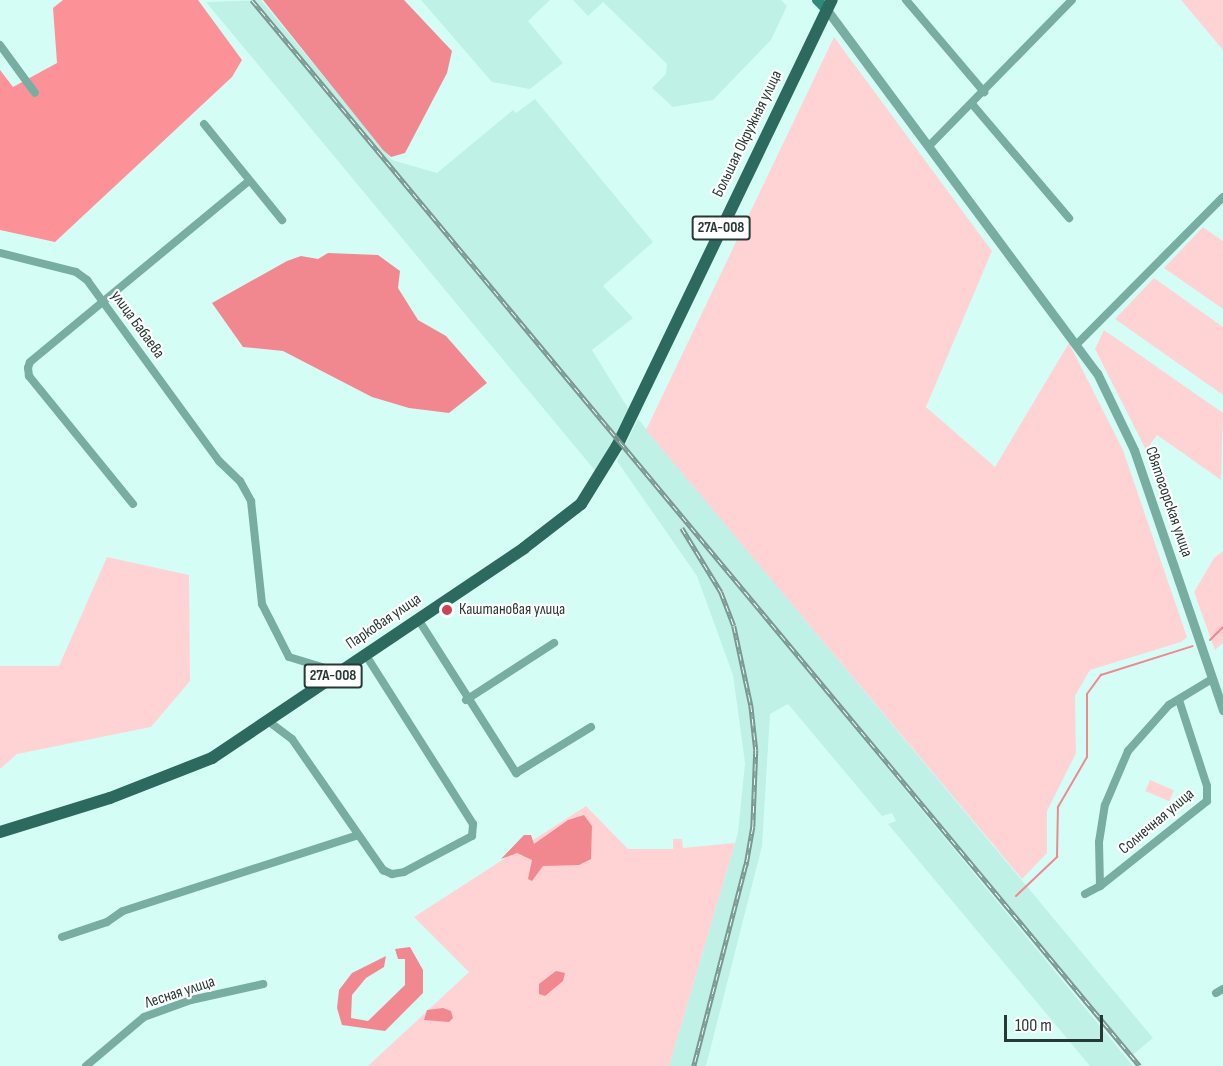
<!DOCTYPE html>
<html>
<head>
<meta charset="utf-8">
<style>
  body { margin:0 }
  #map { position:relative; width:1223px; height:1066px; overflow:hidden; background:#d4fef5; font-family:"Sofia Sans Condensed",sans-serif }
  div>[style] { position:absolute }
  [style*='--x'] { left:calc(var(--x)*1px); top:calc(var(--y)*1px); width:calc(var(--w)*1px); rotate:calc(var(--a)*1deg) }
  .built>* { inset:0; background:#bff1e7 }
  .green>* { inset:0; background:#ffd3d4; transform-origin:0 0 }
  .forest>* { inset:0; background:#fc9298 }
  .water>* { inset:0; background:#f2888f }
  .stream>* { height:2px; margin:-1px; padding:0 1px; transform-origin:1px; border-radius:1px; background:#f2888f }
  .minor>* { height:8px; margin:-4px; padding:0 4px; transform-origin:4px; border-radius:4px; background:#78ada2 }
  .tertiary>* { height:9px; margin:-4.5px; padding:0 4.5px; transform-origin:4.5px; border-radius:4.5px; background:#78ada2 }
  .secondary>* { height:10px; margin:-5px; padding:0 5px; transform-origin:5px; border-radius:5px; background:#2f8a7c }
  .primary>* { height:12px; margin:-6px; padding:0 6px; transform-origin:6px; border-radius:6px; background:#2c695f }
  .rail>* { height:4.5px; margin-top:-2.25px; transform-origin:0; background:repeating-linear-gradient(90deg,#fff 0 7px,#7a9790 0 14px); box-sizing:border-box; border-block:2px solid #7a9790 }
  .dots>* { width:16px; height:16px; translate:-50% -50%; box-sizing:border-box; border:3px solid #fff; border-radius:50% }
  span { translate:-50% -50%; white-space:nowrap; text-align:center; line-height:1.15; -webkit-text-stroke:4.5px #fff; paint-order:stroke }
  .shield-label span { padding:2px 4px; background:#fff; border:2px solid; border-radius:4px; -webkit-text-stroke-width:0 }
  .shield-label { font-size:15px; color:#283935; font-weight:700 }
  .street-label { font-size:16px; color:#283935 }
  .poi-label { font-size:16px; color:#283935 }
  .left { translate:0 -50%; text-align:left }
  .scale { position:absolute; left:1004px; top:1015px; width:99px; height:27px; box-sizing:border-box; border:3px solid #283935; border-top:0; padding-left:8px; font-size:18px; line-height:21px; white-space:nowrap; color:#283935; -webkit-text-stroke:4px #fff; paint-order:stroke }
</style>
</head>
<body>
<div id="map">
  <div class="built">
    <div style="clip-path:polygon(261px 0,392px 160px,437px 173px,513px 110px,516px 113px,535px 99px,653px 242px,603px 286px,633px 318px,592px 350px,629px 410px,597px 473px,206px 2px)"></div>
    <div style="clip-path:polygon(421px 0,550px 0,528px 21px,563px 63px,530px 89px,492px 82px)"></div>
    <div style="clip-path:polygon(573px 0,781px 0,787px 6px,771px 40px,713px 100px,673px 107px,652px 88px,666px 74px,667px 64px,603px 2px,588px 16px)"></div>
    <div style="clip-path:polygon(638px 419px,1153px 1038px,1129px 1058px,839px 710px,1133px 1066px,1090px 1066px,888px 824px,896px 821px,892px 813px,882px 816px,788px 704px,770px 714px,762px 846px,706px 1066px,669px 1066px,738px 833px,745px 763px,733px 675px,697px 576px,617px 461px)"></div>
  </div>
  <div class="green">
    <div style="clip-path:polygon(1181px 0,1223px 0,1223px 50px)"></div>
    <div style="clip-path:polygon(834px 37px,992px 251px,926px 407px,995px 467px,1069px 343px,1123px 450px,1187px 637px,1181px 642px,1090px 670px,1075px 696px,1076px 753px,1047px 811px,1047px 853px,1022px 879px,646px 430px)"></div>
    <div style="clip-path:polygon(1203px 227px,1223px 241px,1223px 309px,1164px 268px)"></div>
    <div style="clip-path:polygon(1154px 278px,1223px 327px,1223px 395px,1115px 319px)"></div>
    <div style="clip-path:polygon(1104px 330px,1223px 413px,1221px 480px,1157px 435px,1146px 450px,1095px 349px)"></div>
    <div style="clip-path:polygon(1223px 551px,1223px 643px,1215px 650px,1194px 592px,1214px 558px)"></div>
    <div style="clip-path:polygon(107px 557px,189px 575px,190px 681px,151px 727px,17px 754px,0 769px,0 666px,59px 666px)"></div>
    <div style="left:1150px;top:780px;width:26px;height:12px;rotate:23deg"></div>
    <div style="clip-path:polygon(586px 806px,628px 849px,673px 849px,673px 839px,682px 839px,683px 848px,735px 843px,669px 1066px,368px 1066px,469px 972px,414px 917px)"></div>
  </div>
  <div class="forest">
    <div style="clip-path:polygon(63px 0,198px 0,242px 60px,232px 77px,55px 242px,0 230px,0 70px,13px 87px,57px 63px,53px 8px)"></div>
  </div>
  <div class="water">
    <div style="clip-path:polygon(263px 0,404px 0,452px 51px,447px 73px,405px 153px,391px 157px,383px 150px)"></div>
    <div style="clip-path:polygon(328px 253px,378px 255px,400px 271px,398px 288px,418px 320px,446px 336px,487px 383px,449px 413px,409px 408px,372px 397px,283px 351px,243px 347px,212px 303px,287px 261px,301px 256px,318px 259px)"></div>
    <div style="clip-path:polygon(584px 815px,592px 826px,591px 859px,579px 865px,543px 866px,532px 881px,528px 879px,532px 860px,517px 853px,501px 859px,524px 835px,531px 835px,534px 844px,568px 820px)"></div>
    <div style="clip-path:polygon(410px 947px,423px 970px,423px 993px,385px 1031px,342px 1025px,337px 1008px,339px 990px,352px 973px,386px 956px,384px 967px,366px 978px,352px 995px,351px 1018px,368px 1021px,405px 985px,405px 959px,398px 959px,395px 949px)"></div>
    <div style="clip-path:polygon(556px 971px,565px 973px,563px 981px,545px 996px,539px 994px,539px 984px)"></div>
    <div style="clip-path:polygon(443px 1008px,451px 1011px,453px 1018px,449px 1022px,424px 1020px,427px 1010px)"></div>
  </div>
  <div class="stream">
    <div style="--x:1210;--y:640;--w:18;--a:-45"></div>
    <div style="--x:1016;--y:896;--w:57;--a:-43.6"></div>
    <div style="--x:1057;--y:857;--w:50;--a:-88.9"></div>
    <div style="--x:1058;--y:807;--w:58;--a:-59.9"></div>
    <div style="--x:1087;--y:757;--w:63;--a:-90"></div>
    <div style="--x:1087;--y:694;--w:24;--a:-54"></div>
    <div style="--x:1101;--y:675;--w:96;--a:-17.5"></div>
  </div>
  <div class="minor">
    <div style="--x:906;--y:0;--w:121;--a:49.7"></div>
    <div style="--x:0;--y:45;--w:59;--a:53.9"></div>
    <div style="--x:972;--y:104;--w:150;--a:49.6"></div>
    <div style="--x:204;--y:124;--w:124;--a:50.9"></div>
    <div style="--x:929;--y:146;--w:204;--a:-45.6"></div>
    <div style="--x:0;--y:253;--w:78;--a:14"></div>
    <div style="--x:76;--y:272;--w:14;--a:36"></div>
    <div style="--x:87;--y:280;--w:224;--a:53.9"></div>
    <div style="--x:219;--y:461;--w:29;--a:44"></div>
    <div style="--x:240;--y:481;--w:23;--a:61"></div>
    <div style="--x:251;--y:501;--w:104;--a:83.9"></div>
    <div style="--x:262;--y:604;--w:59;--a:63"></div>
    <div style="--x:289;--y:657;--w:51;--a:17"></div>
    <div style="--x:1077;--y:344;--w:207;--a:-45.2"></div>
    <div style="--x:133;--y:504;--w:165;--a:-129.1"></div>
    <div style="--x:29;--y:376;--w:8;--a:-97"></div>
    <div style="--x:28;--y:368;--w:6;--a:-72"></div>
    <div style="--x:30;--y:362;--w:284;--a:-39.6"></div>
    <div style="--x:418;--y:619;--w:183;--a:57.5"></div>
    <div style="--x:516;--y:773;--w:88;--a:-31.5"></div>
    <div style="--x:466;--y:700;--w:105;--a:-32.9"></div>
    <div style="--x:1179;--y:700;--w:90;--a:72"></div>
    <div style="--x:1207;--y:786;--w:15;--a:90"></div>
    <div style="--x:1207;--y:801;--w:137;--a:141.5"></div>
    <div style="--x:1100;--y:886;--w:44;--a:-91.3"></div>
    <div style="--x:1099;--y:842;--w:37;--a:-81"></div>
    <div style="--x:1105;--y:805;--w:59;--a:-66.9"></div>
    <div style="--x:1128;--y:751;--w:62;--a:-48.3"></div>
    <div style="--x:1169;--y:705;--w:50;--a:-31.2"></div>
    <div style="--x:268;--y:721;--w:30;--a:37"></div>
    <div style="--x:292;--y:739;--w:160;--a:55.2"></div>
    <div style="--x:383;--y:870;--w:10;--a:24"></div>
    <div style="--x:392;--y:874;--w:12;--a:-9"></div>
    <div style="--x:404;--y:872;--w:77;--a:-27.9"></div>
    <div style="--x:472;--y:836;--w:12;--a:-85"></div>
    <div style="--x:473;--y:824;--w:201;--a:-122.4"></div>
    <div style="--x:1085;--y:894;--w:17;--a:-28"></div>
    <div style="--x:62;--y:937;--w:47;--a:-18.4"></div>
    <div style="--x:107;--y:922;--w:19;--a:-35"></div>
    <div style="--x:123;--y:911;--w:247;--a:-17.9"></div>
    <div style="--x:1216;--y:993;--w:8;--a:-30"></div>
    <div style="--x:86;--y:1066;--w:76;--a:-40.2"></div>
    <div style="--x:144;--y:1017;--w:50;--a:-19.9"></div>
    <div style="--x:191;--y:1000;--w:74;--a:-12.5"></div>
  </div>
  <div class="tertiary">
    <div style="--x:827;--y:10;--w:452;--a:53.4"></div>
    <div style="--x:1097;--y:373;--w:85;--a:64.3"></div>
    <div style="--x:1134;--y:450;--w:275;--a:71.1"></div>
  </div>
  <div class="secondary">
    <div style="--x:817;--y:0;--w:14;--a:45"></div>
  </div>
  <div class="primary">
    <div style="--x:0;--y:832;--w:115;--a:-17.2"></div>
    <div style="--x:110;--y:798;--w:110;--a:-21.4"></div>
    <div style="--x:212;--y:758;--w:376;--a:-33.9"></div>
    <div style="--x:524;--y:548;--w:72;--a:-37.7"></div>
    <div style="--x:581;--y:504;--w:68;--a:-58.2"></div>
    <div style="--x:617;--y:446;--w:495;--a:-64.3"></div>
  </div>
  <div class="rail">
    <div style="--x:252;--y:0;--w:1387;--a:50.21"></div>
    <div style="--x:682;--y:528;--w:75;--a:58.6"></div>
    <div style="--x:721;--y:592;--w:36;--a:69"></div>
    <div style="--x:734;--y:626;--w:81;--a:77.9"></div>
    <div style="--x:751;--y:705;--w:45;--a:83.7"></div>
    <div style="--x:756;--y:750;--w:77;--a:92.2"></div>
    <div style="--x:753;--y:827;--w:39;--a:100"></div>
    <div style="--x:746;--y:865;--w:208;--a:104.5"></div>
  </div>
  <div class="dots">
    <div style="left:447px;top:610px;background:#d14156"></div>
  </div>
  <div class="shield-label">
    <span style="left:721px;top:228px">27А-008</span>
    <span style="left:333px;top:676px">27А-008</span>
  </div>
  <div class="street-label">
    <span style="left:748px;top:134px;rotate:-64deg">Большая Окружная улица</span>
    <span style="left:137px;top:325px;rotate:54deg">улица Бабаева</span>
    <span style="left:1168px;top:502px;rotate:71deg">Святогорская улица</span>
    <span style="left:384px;top:622px;rotate:-34deg">Парковая улица</span>
    <span style="left:1157px;top:822px;rotate:-40deg">Солнечная улица</span>
    <span style="left:180px;top:993px;rotate:-18deg">Лесная улица</span>
  </div>
  <div class="poi-label">
    <span class="left" style="left:459px;top:610px">Каштановая улица</span>
  </div>
  <div class="scale">100 m</div>
</div>
</body>
</html>
